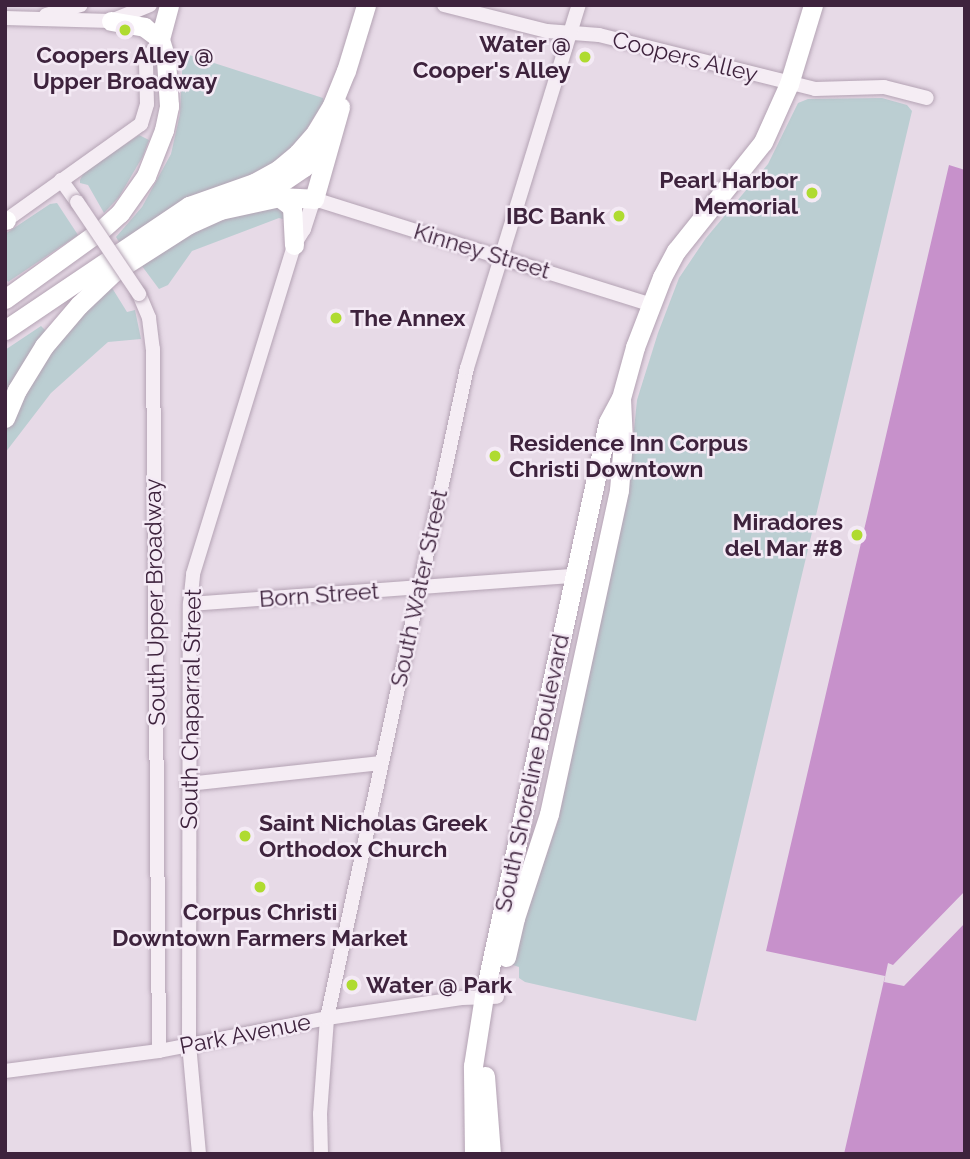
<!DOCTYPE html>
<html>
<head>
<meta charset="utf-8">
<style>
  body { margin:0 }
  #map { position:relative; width:970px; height:1159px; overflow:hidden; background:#e7dae7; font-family:Raleway,sans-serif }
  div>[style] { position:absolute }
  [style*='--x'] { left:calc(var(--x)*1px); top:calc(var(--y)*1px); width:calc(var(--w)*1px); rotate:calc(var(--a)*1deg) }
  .green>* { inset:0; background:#bbced2 }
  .water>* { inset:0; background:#c791cb }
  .pier>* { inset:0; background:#e7dae7 }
  .roads { filter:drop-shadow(0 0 2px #b4a3b4) drop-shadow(0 0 2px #b4a3b4) }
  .minor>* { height:14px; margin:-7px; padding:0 7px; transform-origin:7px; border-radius:7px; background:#f5edf4 }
  .major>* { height:19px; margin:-9.5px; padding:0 9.5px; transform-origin:9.5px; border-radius:9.5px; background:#fff }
  .bridges { filter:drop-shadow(0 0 2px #b4a3b4) drop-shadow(0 0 2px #b4a3b4) }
  .minor-bridge>* { height:14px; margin:-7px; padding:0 7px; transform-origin:7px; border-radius:7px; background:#f5edf4 }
  .dots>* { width:19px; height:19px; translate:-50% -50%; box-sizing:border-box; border:4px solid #f4eaf5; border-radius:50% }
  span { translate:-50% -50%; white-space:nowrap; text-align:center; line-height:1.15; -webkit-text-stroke:5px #f4eaf5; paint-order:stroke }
  .poi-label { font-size:23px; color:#3e233d; font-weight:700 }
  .right { translate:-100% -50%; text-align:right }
  .left { translate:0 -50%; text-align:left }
  .street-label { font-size:23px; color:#3e233d }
  .frame { position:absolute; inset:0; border:7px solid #3e233d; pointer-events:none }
</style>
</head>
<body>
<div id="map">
  <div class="green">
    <div style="clip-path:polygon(183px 53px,323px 98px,324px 101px,300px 140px,270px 166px,119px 242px,116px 237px,142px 207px,171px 154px,180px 114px)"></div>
    <div style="clip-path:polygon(882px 98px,907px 105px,912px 111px,696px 1021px,525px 982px,519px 978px,519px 967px,513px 965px,520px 932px,558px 821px,627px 499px,637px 400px,658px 333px,679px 278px,706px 238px,768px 164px,798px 103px,808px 99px)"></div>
    <div style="clip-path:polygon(139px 135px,149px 140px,143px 156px,119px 197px,104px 213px,88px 185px,80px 183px,80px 180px,84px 172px)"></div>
    <div style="clip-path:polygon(57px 203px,78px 235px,8px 282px,5px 277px,5px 234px,50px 204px)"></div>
    <div style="clip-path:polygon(282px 204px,290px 221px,279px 218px,192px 251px,168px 285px,159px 289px,139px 262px,201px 222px)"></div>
    <div style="clip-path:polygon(109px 283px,127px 312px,135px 310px,141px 339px,108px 342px,51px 393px,5px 453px,5px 431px,30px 374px)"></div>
    <div style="clip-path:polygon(41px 326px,47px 332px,5px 401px,5px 350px)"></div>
  </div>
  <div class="water">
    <div style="clip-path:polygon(949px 165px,965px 170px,965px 1154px,844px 1154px,885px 976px,766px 951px)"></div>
  </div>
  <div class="pier">
    <div style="clip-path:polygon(965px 891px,965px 923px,904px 986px,884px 982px,888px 963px,893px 965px)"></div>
  </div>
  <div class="roads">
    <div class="minor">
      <div style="--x:444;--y:5;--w:106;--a:14.2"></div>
      <div style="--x:547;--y:31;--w:52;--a:4.4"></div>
      <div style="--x:599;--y:35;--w:223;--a:14"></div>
      <div style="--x:815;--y:89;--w:69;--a:-1.7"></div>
      <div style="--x:884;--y:87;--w:44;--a:14.3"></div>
      <div style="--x:46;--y:15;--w:36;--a:-16"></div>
      <div style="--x:5;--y:18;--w:106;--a:1.6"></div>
      <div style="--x:111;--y:21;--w:42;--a:-22.3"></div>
      <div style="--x:61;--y:180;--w:27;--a:54"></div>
      <div style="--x:5;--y:221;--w:167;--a:-35.5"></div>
      <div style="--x:141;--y:124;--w:21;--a:-73"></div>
      <div style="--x:147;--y:104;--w:42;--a:-91.4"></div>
      <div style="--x:146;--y:62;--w:27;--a:-59"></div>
      <div style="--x:139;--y:294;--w:26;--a:67"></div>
      <div style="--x:149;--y:318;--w:31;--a:83"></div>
      <div style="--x:153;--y:349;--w:702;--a:89.51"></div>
      <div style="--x:190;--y:604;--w:385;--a:-4.2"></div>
      <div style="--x:188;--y:784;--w:194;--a:-6.2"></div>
      <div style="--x:5;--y:1071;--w:155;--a:-7.4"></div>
      <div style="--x:159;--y:1051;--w:171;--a:-11.1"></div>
      <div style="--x:327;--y:1018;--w:136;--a:-8.4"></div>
      <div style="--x:462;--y:998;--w:35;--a:-2"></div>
      <div style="--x:199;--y:1154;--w:109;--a:-95.2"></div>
      <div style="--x:189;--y:1045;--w:441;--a:-89.9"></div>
      <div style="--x:190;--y:604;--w:30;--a:-84"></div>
      <div style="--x:193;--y:574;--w:344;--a:-72.9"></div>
      <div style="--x:294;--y:245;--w:19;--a:-58"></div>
      <div style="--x:304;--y:229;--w:32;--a:-72"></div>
      <div style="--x:314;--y:199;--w:352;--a:17.4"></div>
      <div style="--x:321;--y:1154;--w:40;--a:-91.4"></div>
      <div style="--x:320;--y:1114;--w:96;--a:-85.8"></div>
      <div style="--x:327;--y:1018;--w:665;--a:-77.85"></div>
      <div style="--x:467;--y:368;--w:380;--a:-72.9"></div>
    </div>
    <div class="major">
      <div style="--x:111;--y:21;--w:34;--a:10"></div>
      <div style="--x:144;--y:27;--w:20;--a:37"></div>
      <div style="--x:260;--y:197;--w:53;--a:-34.3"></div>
      <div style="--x:304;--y:167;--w:35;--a:-51"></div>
      <div style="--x:279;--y:197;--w:16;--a:38"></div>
      <div style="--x:292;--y:207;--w:38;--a:87"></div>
      <div style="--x:5;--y:220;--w:1;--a:0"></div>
      <div style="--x:106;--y:277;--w:98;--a:-32.6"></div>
      <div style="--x:189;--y:224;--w:34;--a:-24"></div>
      <div style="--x:220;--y:210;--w:60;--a:-12.4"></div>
      <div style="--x:279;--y:197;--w:35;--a:3"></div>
      <div style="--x:314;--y:199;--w:96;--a:-74.2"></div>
      <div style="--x:5;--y:299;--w:118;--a:-35.7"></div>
      <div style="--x:101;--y:230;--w:25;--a:-42"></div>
      <div style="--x:120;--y:213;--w:45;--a:-54.9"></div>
      <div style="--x:146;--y:176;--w:49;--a:-68.6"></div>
      <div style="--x:164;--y:130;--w:25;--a:-78"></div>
      <div style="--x:169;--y:106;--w:47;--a:-93.7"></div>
      <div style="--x:166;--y:59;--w:21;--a:-107"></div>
      <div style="--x:160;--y:39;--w:35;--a:-75"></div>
      <div style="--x:5;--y:330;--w:222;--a:-34"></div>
      <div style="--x:189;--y:206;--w:69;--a:-19.5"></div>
      <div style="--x:254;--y:183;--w:29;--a:-29"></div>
      <div style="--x:279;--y:169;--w:25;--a:-40"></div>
      <div style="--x:298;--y:153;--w:28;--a:-49"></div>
      <div style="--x:316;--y:132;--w:31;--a:-59"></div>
      <div style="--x:332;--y:105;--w:37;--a:-68"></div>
      <div style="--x:346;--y:71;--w:69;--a:-73.1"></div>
      <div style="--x:5;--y:418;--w:30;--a:-67"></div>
      <div style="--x:17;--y:390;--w:52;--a:-58.5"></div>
      <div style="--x:44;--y:346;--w:54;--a:-49.5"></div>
      <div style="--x:79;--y:305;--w:50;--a:-43.4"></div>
      <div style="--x:506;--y:957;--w:40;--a:-77"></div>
      <div style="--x:515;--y:918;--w:109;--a:-71.9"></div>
      <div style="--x:549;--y:814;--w:331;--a:-77.8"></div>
      <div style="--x:619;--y:490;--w:49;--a:-85.3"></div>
      <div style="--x:623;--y:441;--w:42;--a:-92.7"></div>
      <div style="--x:485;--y:1076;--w:78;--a:85.6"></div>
      <div style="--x:474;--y:1154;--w:88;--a:-90.7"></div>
      <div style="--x:473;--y:1066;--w:71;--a:-81.1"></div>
      <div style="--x:484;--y:996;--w:587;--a:-77.81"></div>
      <div style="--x:608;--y:422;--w:27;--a:-62"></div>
      <div style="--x:621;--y:398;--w:53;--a:-74.6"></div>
      <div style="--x:635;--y:347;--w:75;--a:-68.9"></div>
      <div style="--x:662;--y:277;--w:30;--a:-62"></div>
      <div style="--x:676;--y:251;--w:139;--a:-51.4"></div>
      <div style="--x:763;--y:142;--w:64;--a:-65.9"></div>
      <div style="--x:789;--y:84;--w:83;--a:-73.1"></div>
    </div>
  </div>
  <div class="bridges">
    <div class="minor-bridge">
      <div style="--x:77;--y:202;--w:111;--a:56"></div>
    </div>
  </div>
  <div class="dots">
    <div style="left:125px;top:30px;background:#afdb30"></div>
    <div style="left:585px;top:57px;background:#afdb30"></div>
    <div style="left:812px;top:193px;background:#afdb30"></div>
    <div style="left:619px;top:216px;background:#afdb30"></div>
    <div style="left:336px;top:318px;background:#afdb30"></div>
    <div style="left:495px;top:456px;background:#afdb30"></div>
    <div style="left:857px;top:535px;background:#afdb30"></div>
    <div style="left:245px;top:836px;background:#afdb30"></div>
    <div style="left:260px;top:887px;background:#afdb30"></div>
    <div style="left:352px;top:985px;background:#afdb30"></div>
  </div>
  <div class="poi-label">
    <span class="right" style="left:571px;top:57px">Water @<br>Cooper's Alley</span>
    <span style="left:125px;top:68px">Coopers Alley @<br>Upper Broadway</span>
    <span class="right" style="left:798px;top:193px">Pearl Harbor<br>Memorial</span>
    <span class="right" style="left:605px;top:216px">IBC Bank</span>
    <span class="left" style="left:350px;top:318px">The Annex</span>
    <span class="left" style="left:509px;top:456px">Residence Inn Corpus<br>Christi Downtown</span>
    <span class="right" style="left:843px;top:535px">Miradores<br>del Mar #8</span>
    <span class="left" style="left:259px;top:836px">Saint Nicholas Greek<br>Orthodox Church</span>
    <span style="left:260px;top:925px">Corpus Christi<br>Downtown Farmers Market</span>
    <span class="left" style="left:366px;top:985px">Water @ Park</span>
  </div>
  <div class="street-label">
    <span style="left:685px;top:57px;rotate:14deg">Coopers Alley</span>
    <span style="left:482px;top:251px;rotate:17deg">Kinney Street</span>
    <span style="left:419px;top:588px;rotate:-78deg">South Water Street</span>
    <span style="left:319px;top:595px;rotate:-4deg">Born Street</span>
    <span style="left:155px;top:602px;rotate:-91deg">South Upper Broadway</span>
    <span style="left:191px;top:709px;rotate:-89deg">South Chaparral Street</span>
    <span style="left:532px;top:773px;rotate:-78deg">South Shoreline Boulevard</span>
    <span style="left:245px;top:1034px;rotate:-11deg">Park Avenue</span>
  </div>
  <div class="frame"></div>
</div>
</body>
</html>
